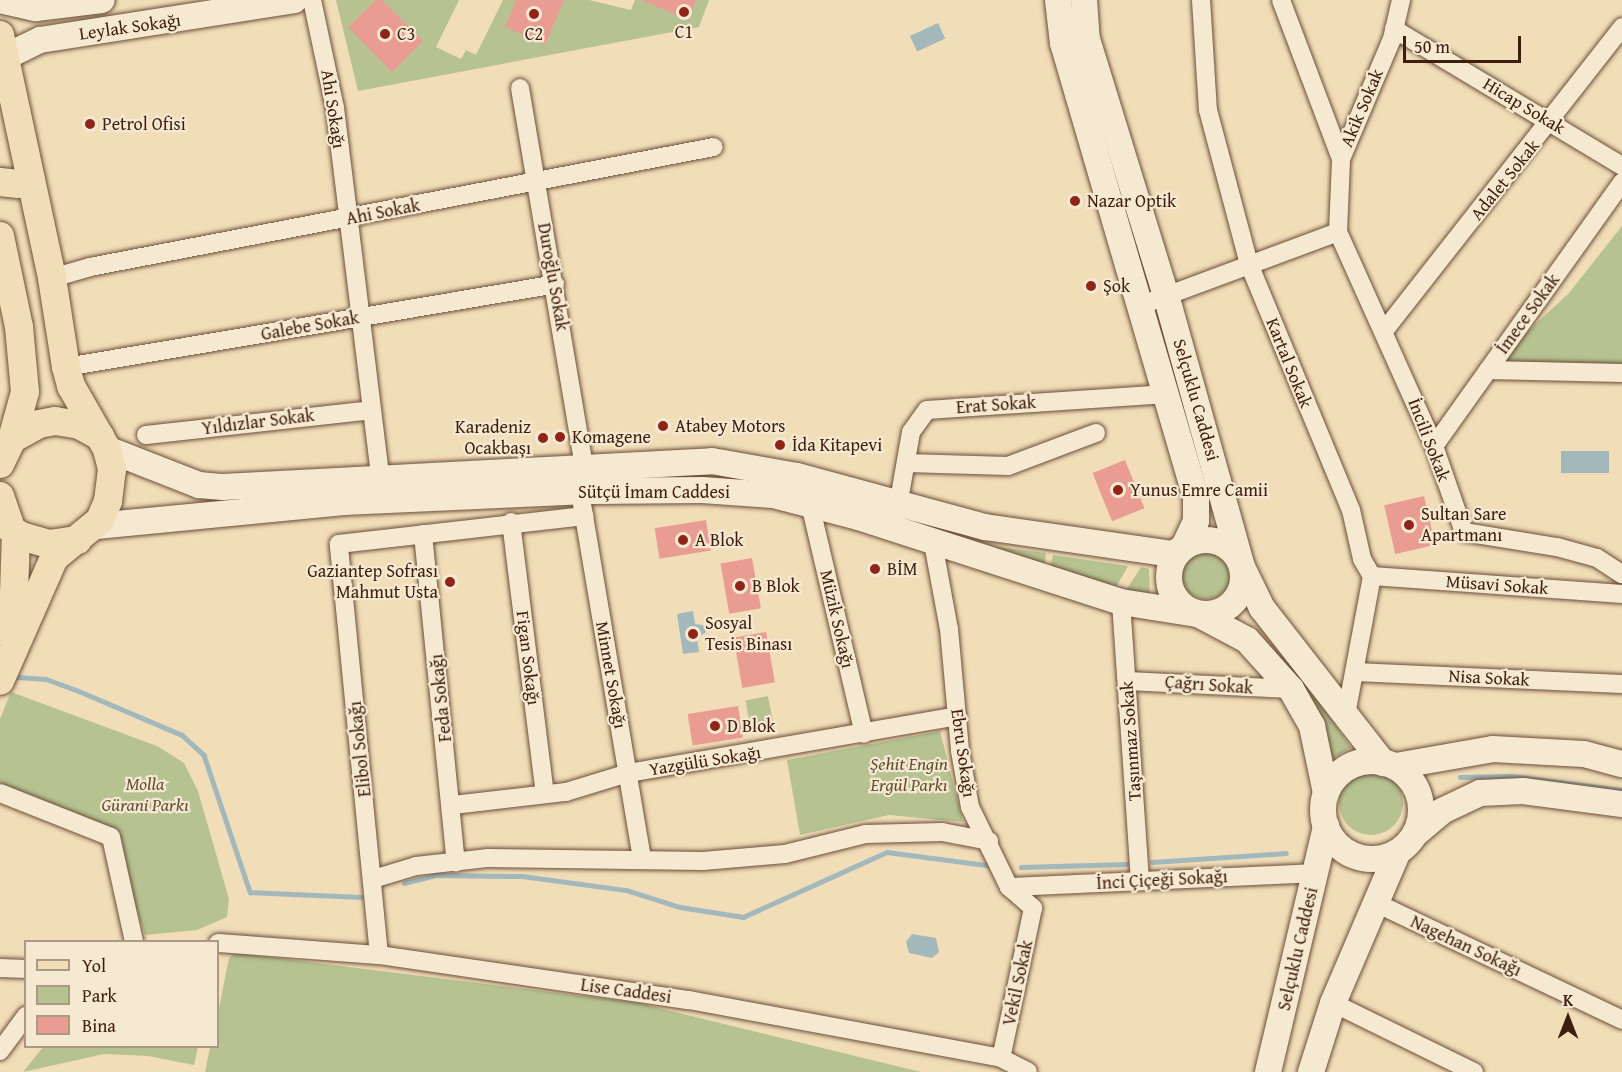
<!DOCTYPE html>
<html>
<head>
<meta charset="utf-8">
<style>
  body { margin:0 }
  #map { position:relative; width:1622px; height:1072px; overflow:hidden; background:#f1ddb8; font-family:"Gentium Book Plus",serif }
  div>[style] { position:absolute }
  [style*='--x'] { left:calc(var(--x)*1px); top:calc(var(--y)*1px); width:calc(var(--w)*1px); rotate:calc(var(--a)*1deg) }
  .green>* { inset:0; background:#b6c292; transform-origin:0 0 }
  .round { border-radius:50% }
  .water>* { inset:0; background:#a2b8bb; transform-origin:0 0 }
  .stream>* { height:4.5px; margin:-2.25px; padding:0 2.25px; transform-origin:2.25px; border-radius:2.25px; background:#a2b8bb }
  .building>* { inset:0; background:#e99c92; transform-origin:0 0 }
  .roads { filter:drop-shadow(0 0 2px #6b4e38) drop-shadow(0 0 2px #6b4e38) }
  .street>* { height:18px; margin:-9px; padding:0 9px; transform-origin:9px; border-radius:9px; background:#f6e9d1 }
  .secondary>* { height:26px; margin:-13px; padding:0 13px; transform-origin:13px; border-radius:13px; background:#f6e9d1 }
  .secondary>.ring { margin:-13px; padding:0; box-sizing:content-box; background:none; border:26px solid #f6e9d1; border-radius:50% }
  .primary>* { height:28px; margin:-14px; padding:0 14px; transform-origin:14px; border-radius:14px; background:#f1ddb8 }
  .dots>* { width:16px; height:16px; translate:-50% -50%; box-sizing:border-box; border:3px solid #f6e9d1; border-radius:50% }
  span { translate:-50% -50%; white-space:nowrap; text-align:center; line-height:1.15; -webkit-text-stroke:4.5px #f6e9d1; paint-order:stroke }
  .street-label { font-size:18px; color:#3e1e0e }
  .poi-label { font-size:18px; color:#3e1e0e }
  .left { translate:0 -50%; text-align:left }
  .right { translate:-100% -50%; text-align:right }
  .park-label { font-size:18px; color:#624f36; font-style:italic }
  .legend { position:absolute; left:24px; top:940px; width:195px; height:108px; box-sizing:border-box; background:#f6e9d1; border:2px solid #ac9883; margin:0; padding:8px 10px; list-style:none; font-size:18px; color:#3e1e0e }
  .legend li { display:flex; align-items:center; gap:12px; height:30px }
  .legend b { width:30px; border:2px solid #ac9883 }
  .north { position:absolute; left:1538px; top:988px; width:60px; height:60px; -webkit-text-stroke:4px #f6e9d1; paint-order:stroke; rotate:0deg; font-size:16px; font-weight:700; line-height:24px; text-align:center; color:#3e1e0e }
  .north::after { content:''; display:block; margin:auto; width:21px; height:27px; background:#3e1e0e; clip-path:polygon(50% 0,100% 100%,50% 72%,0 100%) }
  .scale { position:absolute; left:1403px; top:36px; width:118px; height:27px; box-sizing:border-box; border:3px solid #3e1e0e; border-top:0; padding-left:8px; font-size:18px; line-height:21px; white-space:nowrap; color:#3e1e0e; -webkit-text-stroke:4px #f6e9d1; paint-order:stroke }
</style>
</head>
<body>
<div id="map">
  <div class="green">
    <div style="clip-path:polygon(336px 0,459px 0,436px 47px,461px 59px,466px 50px,476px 55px,503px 0,589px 0,631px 10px,635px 0,709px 0,699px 27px,358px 91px)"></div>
    <div style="clip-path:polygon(1622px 226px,1622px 365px,1505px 362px,1502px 355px,1569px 293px)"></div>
    <div style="clip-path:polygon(983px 545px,1046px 553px,1044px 569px)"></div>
    <div class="round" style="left:1181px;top:549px;width:50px;height:50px"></div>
    <div style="clip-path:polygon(1053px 555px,1128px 566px,1115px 589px,1050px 570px)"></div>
    <div style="clip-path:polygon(1141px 567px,1149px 569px,1150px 598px,1125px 592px)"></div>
    <div style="clip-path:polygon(11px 692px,157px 746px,184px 763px,198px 791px,229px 899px,227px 917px,197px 930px,145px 935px,112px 835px,0 786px,0 719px)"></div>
    <div style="clip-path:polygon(1314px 694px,1351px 748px,1322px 764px,1308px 697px)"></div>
    <div style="left:768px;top:696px;width:33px;height:23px;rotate:79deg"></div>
    <div style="clip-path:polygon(940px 731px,963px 822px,889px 815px,800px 835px,787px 760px)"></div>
    <div class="round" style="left:1339px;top:771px;width:64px;height:64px"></div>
    <div style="clip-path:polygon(236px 953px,638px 1003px,921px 1072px,205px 1072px,210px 1047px,218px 1046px,218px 1013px,229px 958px)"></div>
    <div style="clip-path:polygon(43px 1047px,43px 1046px,198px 1047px,194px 1065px,148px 1056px,104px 1054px,23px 1072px)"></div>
  </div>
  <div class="water">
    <div style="left:938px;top:23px;width:17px;height:31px;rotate:65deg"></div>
    <div style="left:1561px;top:451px;width:48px;height:22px"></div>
    <div style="clip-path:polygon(693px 611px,695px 624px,703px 625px,706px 632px,697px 638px,699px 652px,683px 654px,677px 614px)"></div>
    <div style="clip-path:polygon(912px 934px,936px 938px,939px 952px,932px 958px,909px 953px,906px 942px)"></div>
  </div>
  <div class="stream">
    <div style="--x:17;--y:677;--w:29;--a:4"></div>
    <div style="--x:46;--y:679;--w:35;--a:20"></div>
    <div style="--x:79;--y:691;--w:112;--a:23.1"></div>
    <div style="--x:182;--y:735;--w:30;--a:42"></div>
    <div style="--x:204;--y:755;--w:145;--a:71.4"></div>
    <div style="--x:250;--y:892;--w:111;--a:2.6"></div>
    <div style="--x:1460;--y:777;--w:51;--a:-1.1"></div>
    <div style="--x:1511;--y:776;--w:112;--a:7.2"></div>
    <div style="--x:1152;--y:862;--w:134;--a:-3.8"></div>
    <div style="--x:1021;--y:867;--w:105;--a:-1.6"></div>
    <div style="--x:404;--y:883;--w:32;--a:-14"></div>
    <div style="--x:435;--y:875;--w:87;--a:0.7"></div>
    <div style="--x:522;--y:876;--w:105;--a:7.7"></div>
    <div style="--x:626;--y:890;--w:57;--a:17.5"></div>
    <div style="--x:680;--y:907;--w:64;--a:9"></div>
    <div style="--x:743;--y:917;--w:158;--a:-24.3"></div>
    <div style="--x:887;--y:852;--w:107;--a:7.5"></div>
  </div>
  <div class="building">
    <div style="clip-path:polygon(376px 0,382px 0,423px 41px,392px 72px,348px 27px)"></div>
    <div style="clip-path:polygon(516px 0,564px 0,545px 45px,505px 27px)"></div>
    <div style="clip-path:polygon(641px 0,696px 0,689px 20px)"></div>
    <div style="left:1125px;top:460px;width:52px;height:35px;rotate:68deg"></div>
    <div style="left:1424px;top:496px;width:50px;height:41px;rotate:77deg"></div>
    <div style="left:706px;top:520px;width:31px;height:52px;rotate:81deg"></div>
    <div style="left:752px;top:558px;width:51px;height:32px;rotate:80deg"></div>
    <div style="left:766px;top:632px;width:51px;height:33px;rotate:80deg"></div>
    <div style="left:738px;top:706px;width:32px;height:51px;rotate:81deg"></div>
  </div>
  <div class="roads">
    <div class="street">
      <div style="--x:312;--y:0;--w:110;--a:78"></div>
      <div style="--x:335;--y:108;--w:372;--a:83"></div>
      <div style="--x:1201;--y:0;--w:110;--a:86.4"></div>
      <div style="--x:1208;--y:110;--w:159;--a:75.1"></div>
      <div style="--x:1249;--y:264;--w:266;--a:67.5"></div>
      <div style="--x:1351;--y:510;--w:50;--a:77.3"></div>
      <div style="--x:1362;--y:559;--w:20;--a:60"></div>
      <div style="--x:1372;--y:576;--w:147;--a:100.6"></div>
      <div style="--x:1281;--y:0;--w:170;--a:69.3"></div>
      <div style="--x:1394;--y:29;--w:266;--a:31"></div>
      <div style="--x:520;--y:88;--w:382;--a:80.4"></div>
      <div style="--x:1338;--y:232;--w:235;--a:65.8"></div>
      <div style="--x:1434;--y:446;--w:91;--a:70.8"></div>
      <div style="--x:1464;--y:532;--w:94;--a:9.2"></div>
      <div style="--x:1557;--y:547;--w:41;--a:15.4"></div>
      <div style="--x:1597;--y:558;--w:30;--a:33"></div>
      <div style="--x:52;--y:278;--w:40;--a:-16"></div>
      <div style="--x:90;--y:267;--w:635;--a:-10.89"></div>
      <div style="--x:1139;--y:306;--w:212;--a:-20.4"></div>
      <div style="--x:1338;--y:232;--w:73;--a:-87.6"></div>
      <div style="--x:1341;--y:159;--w:130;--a:-67"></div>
      <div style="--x:1392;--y:39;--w:40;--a:-77"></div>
      <div style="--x:1384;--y:331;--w:386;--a:-51.9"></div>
      <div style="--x:66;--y:367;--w:496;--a:-9.6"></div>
      <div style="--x:1488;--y:370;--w:134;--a:1.3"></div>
      <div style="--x:146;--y:435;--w:226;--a:-6.3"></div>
      <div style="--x:1434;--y:446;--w:324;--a:-54.5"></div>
      <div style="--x:906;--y:463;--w:102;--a:1.7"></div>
      <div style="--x:1008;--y:466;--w:94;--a:-20.6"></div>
      <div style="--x:582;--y:504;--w:361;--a:80.4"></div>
      <div style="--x:810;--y:504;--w:236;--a:76.8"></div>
      <div style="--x:898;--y:506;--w:75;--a:-80"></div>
      <div style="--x:911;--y:432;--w:27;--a:-54"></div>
      <div style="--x:927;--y:410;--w:241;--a:-3.8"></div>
      <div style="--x:511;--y:522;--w:274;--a:82.9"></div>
      <div style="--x:423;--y:534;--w:330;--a:84.3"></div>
      <div style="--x:933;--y:543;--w:87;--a:79.5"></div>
      <div style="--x:949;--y:629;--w:122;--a:84.8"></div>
      <div style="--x:960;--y:751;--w:57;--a:79.9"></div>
      <div style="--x:970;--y:807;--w:89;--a:64"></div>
      <div style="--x:1009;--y:887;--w:32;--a:41"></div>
      <div style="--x:1033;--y:908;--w:153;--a:102"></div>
      <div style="--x:1372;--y:576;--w:251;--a:4.1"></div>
      <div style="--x:1121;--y:602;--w:280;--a:86.1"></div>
      <div style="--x:1355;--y:672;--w:267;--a:2.6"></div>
      <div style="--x:1127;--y:681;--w:164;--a:2.8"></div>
      <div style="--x:0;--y:793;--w:119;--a:21.6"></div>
      <div style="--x:111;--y:837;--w:107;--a:77.6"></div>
      <div style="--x:453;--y:805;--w:114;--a:-6.6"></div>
      <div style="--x:566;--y:792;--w:65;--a:-17"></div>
      <div style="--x:628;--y:773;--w:334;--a:-9.8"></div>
      <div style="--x:373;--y:879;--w:45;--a:-16.8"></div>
      <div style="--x:416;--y:866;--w:71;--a:-6.4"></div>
      <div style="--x:487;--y:858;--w:216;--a:0.8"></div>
      <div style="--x:703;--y:861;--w:82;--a:-4.9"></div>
      <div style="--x:785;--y:854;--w:83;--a:-13.9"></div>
      <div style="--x:866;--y:834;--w:76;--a:-1.5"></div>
      <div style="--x:942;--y:832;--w:48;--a:10.8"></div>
      <div style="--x:1009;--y:887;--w:306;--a:-2.6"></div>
      <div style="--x:1376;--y:903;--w:272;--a:25.4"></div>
      <div style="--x:218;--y:943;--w:161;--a:4.3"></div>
      <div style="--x:379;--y:955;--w:313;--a:8.3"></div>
      <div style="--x:689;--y:1000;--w:317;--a:10.5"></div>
      <div style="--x:1001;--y:1058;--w:30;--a:27"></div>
      <div style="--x:379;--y:955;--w:413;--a:-95.6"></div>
      <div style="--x:339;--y:544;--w:247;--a:-6.5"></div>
      <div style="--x:0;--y:968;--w:26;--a:2"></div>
      <div style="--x:1333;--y:1003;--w:157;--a:26.1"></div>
      <div style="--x:0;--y:1051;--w:44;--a:-53.4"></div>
    </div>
    <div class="secondary">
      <div style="--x:0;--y:0;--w:37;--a:13"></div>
      <div style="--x:36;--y:8;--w:66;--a:-6.9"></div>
      <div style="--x:1058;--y:0;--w:43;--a:83.4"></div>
      <div style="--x:1063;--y:43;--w:475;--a:73.7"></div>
      <div style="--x:1196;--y:499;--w:22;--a:90"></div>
      <div style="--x:1196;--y:521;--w:29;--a:115"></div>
      <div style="--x:1084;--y:0;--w:39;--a:86"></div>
      <div style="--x:1087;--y:39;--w:268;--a:72.9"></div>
      <div style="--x:1166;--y:295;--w:282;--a:74.4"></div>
      <div style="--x:1242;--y:567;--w:46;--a:64"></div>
      <div style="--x:1262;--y:608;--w:197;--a:52"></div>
      <div style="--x:5;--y:57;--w:39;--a:-26"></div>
      <div style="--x:40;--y:40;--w:257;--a:-8.9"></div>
      <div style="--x:107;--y:449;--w:99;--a:21.4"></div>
      <div style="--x:199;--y:485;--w:24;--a:5"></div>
      <div style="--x:223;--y:487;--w:490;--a:-3"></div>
      <div style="--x:712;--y:461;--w:86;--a:10"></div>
      <div style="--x:797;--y:476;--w:195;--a:15.2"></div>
      <div style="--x:985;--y:527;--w:190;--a:8.2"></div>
      <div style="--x:1173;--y:554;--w:13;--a:-32"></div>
      <div style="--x:96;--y:526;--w:249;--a:-5.5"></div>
      <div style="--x:344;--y:502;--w:238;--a:-2.6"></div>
      <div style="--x:582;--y:491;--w:120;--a:-0.5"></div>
      <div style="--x:702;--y:490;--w:71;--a:4"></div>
      <div style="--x:773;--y:495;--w:88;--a:14.5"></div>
      <div style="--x:858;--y:517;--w:276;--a:17.9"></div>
      <div style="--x:1121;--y:602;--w:78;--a:8.9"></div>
      <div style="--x:1198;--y:614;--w:55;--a:28"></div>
      <div style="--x:1247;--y:640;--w:66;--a:48.1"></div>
      <div style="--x:1291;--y:689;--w:43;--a:60.4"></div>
      <div style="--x:1312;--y:726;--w:68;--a:78.2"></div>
      <div class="ring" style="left:1169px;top:540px;width:48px;height:48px"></div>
      <div class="ring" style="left:1323px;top:761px;width:72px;height:72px"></div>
      <div style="--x:1396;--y:766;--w:98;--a:-9.9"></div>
      <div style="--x:1493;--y:749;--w:91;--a:3.1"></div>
      <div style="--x:1584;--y:754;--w:39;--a:15"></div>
      <div style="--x:1415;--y:834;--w:35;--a:-40"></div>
      <div style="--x:1442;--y:811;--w:42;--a:-25.3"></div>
      <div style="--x:1480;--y:793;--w:43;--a:-2.7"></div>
      <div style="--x:1523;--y:791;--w:100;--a:7.5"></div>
      <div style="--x:1268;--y:1072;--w:253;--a:-76.7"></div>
      <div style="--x:1311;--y:1072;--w:72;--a:-72.3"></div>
      <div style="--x:1333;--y:1003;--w:162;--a:-66.8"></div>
    </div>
    <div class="primary">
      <div style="--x:0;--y:35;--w:249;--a:77.9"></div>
      <div style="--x:52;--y:278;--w:90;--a:81.1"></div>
      <div style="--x:66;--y:367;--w:20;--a:75"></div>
      <div style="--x:71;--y:386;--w:73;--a:60.3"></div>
      <div style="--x:107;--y:449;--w:21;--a:76"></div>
      <div style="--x:112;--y:469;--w:32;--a:97"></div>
      <div style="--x:108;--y:501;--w:21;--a:113"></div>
      <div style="--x:100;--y:520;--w:60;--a:140.4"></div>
      <div style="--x:54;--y:558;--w:134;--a:113.7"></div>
      <div style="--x:0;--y:182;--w:19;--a:6"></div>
      <div style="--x:19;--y:184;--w:13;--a:-27"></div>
      <div style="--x:0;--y:236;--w:93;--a:78.2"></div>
      <div style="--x:19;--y:327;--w:65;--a:84.7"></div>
      <div style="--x:25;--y:392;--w:49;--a:105.5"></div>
      <div style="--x:0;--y:464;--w:28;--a:-64"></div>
      <div style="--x:12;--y:439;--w:31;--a:-29"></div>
      <div style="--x:39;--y:424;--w:16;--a:-11"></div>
      <div style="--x:55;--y:421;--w:24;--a:9"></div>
      <div style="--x:79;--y:425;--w:24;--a:28"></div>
      <div style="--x:0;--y:496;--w:36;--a:71"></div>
      <div style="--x:12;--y:530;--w:11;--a:34"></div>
      <div style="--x:21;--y:536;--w:29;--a:16"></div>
      <div style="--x:49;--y:544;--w:29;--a:-8"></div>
      <div style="--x:0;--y:631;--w:40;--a:-69"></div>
      <div style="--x:14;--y:594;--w:61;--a:-88.1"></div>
    </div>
  </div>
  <div class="dots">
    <div style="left:684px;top:12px;background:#8f2418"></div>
    <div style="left:534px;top:14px;background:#8f2418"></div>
    <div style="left:385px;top:34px;background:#8f2418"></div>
    <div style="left:90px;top:124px;background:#8f2418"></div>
    <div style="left:1075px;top:201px;background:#8f2418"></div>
    <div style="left:1091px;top:286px;background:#8f2418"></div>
    <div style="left:663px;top:426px;background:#8f2418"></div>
    <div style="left:560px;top:437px;background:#8f2418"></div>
    <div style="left:543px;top:438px;background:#8f2418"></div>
    <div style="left:780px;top:445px;background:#8f2418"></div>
    <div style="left:1118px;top:490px;background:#8f2418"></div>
    <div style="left:1409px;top:525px;background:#8f2418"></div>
    <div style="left:683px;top:540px;background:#8f2418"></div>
    <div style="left:875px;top:569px;background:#8f2418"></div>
    <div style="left:450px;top:582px;background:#8f2418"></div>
    <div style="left:740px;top:586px;background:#8f2418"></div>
    <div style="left:693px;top:634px;background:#8f2418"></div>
    <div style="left:715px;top:726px;background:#8f2418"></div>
  </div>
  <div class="street-label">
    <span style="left:130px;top:27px;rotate:-8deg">Leylak Sokağı</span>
    <span style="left:1524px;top:106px;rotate:31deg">Hicap Sokak</span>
    <span style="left:1362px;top:108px;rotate:-67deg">Akik Sokak</span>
    <span style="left:333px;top:109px;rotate:81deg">Ahi Sokağı</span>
    <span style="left:1505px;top:180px;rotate:-51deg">Adalet Sokak</span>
    <span style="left:383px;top:212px;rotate:-11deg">Ahi Sokak</span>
    <span style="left:553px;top:277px;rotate:80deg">Duroğlu Sokak</span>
    <span style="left:1528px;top:314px;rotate:-54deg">İmece Sokak</span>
    <span style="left:310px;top:326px;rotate:-10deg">Galebe Sokak</span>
    <span style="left:1289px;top:363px;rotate:68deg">Kartal Sokak</span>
    <span style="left:1196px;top:400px;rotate:74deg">Selçuklu Caddesi</span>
    <span style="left:996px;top:405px;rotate:-4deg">Erat Sokak</span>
    <span style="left:258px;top:422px;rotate:-7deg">Yıldızlar Sokak</span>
    <span style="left:1429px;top:440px;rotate:69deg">İncili Sokak</span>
    <span style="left:654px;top:492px">Sütçü İmam Caddesi</span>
    <span style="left:1497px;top:585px;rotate:4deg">Müsavi Sokak</span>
    <span style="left:837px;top:619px;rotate:77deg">Müzik Sokağı</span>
    <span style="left:528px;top:658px;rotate:83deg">Figan Sokağı</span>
    <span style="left:611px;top:675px;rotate:80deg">Minnet Sokağı</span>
    <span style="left:1489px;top:678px;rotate:3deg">Nisa Sokak</span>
    <span style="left:1209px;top:685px;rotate:4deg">Çağrı Sokak</span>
    <span style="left:441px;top:698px;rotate:-96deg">Feda Sokağı</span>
    <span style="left:1131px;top:741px;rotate:-94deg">Taşınmaz Sokak</span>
    <span style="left:360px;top:749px;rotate:-96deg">Elibol Sokağı</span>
    <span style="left:963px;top:753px;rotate:82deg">Ebru Sokağı</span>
    <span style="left:705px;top:761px;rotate:-9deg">Yazgülü Sokağı</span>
    <span style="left:1162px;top:880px;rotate:-3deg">İnci Çiçeği Sokağı</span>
    <span style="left:1466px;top:946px;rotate:25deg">Nagehan Sokağı</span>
    <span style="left:1298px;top:949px;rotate:-77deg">Selçuklu Caddesi</span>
    <span style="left:1018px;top:983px;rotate:-78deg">Vekil Sokak</span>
    <span style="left:626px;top:991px;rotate:8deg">Lise Caddesi</span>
  </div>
  <div class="poi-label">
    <span style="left:684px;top:32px">C1</span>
    <span class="left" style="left:397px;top:34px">C3</span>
    <span style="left:534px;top:34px">C2</span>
    <span class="left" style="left:102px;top:124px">Petrol Ofisi</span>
    <span class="left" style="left:1087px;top:201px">Nazar Optik</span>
    <span class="left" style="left:1103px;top:286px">Şok</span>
    <span class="left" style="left:675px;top:426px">Atabey Motors</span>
    <span class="right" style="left:531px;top:438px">Karadeniz<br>Ocakbaşı</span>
    <span class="left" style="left:572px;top:437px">Komagene</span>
    <span class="left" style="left:792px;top:445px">İda Kitapevi</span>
    <span class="left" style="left:1130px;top:490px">Yunus Emre Camii</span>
    <span class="left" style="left:1421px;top:525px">Sultan Sare<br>Apartmanı</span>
    <span class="left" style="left:695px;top:540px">A Blok</span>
    <span class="left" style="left:887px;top:569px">BİM</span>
    <span class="right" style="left:438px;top:582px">Gaziantep Sofrası<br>Mahmut Usta</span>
    <span class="left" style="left:752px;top:586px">B Blok</span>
    <span class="left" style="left:705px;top:634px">Sosyal<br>Tesis Binası</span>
    <span class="left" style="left:727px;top:726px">D Blok</span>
  </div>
  <div class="park-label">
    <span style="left:909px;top:775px">Şehit Engin<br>Ergül Parkı</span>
    <span style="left:145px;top:795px">Molla<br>Gürani Parkı</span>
  </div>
  <ul class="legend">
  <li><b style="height:8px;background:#f1ddb8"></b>Yol</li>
  <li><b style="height:16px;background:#b6c292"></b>Park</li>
  <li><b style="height:16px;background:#e99c92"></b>Bina</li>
  </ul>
  <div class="north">K</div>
  <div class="scale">50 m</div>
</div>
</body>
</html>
